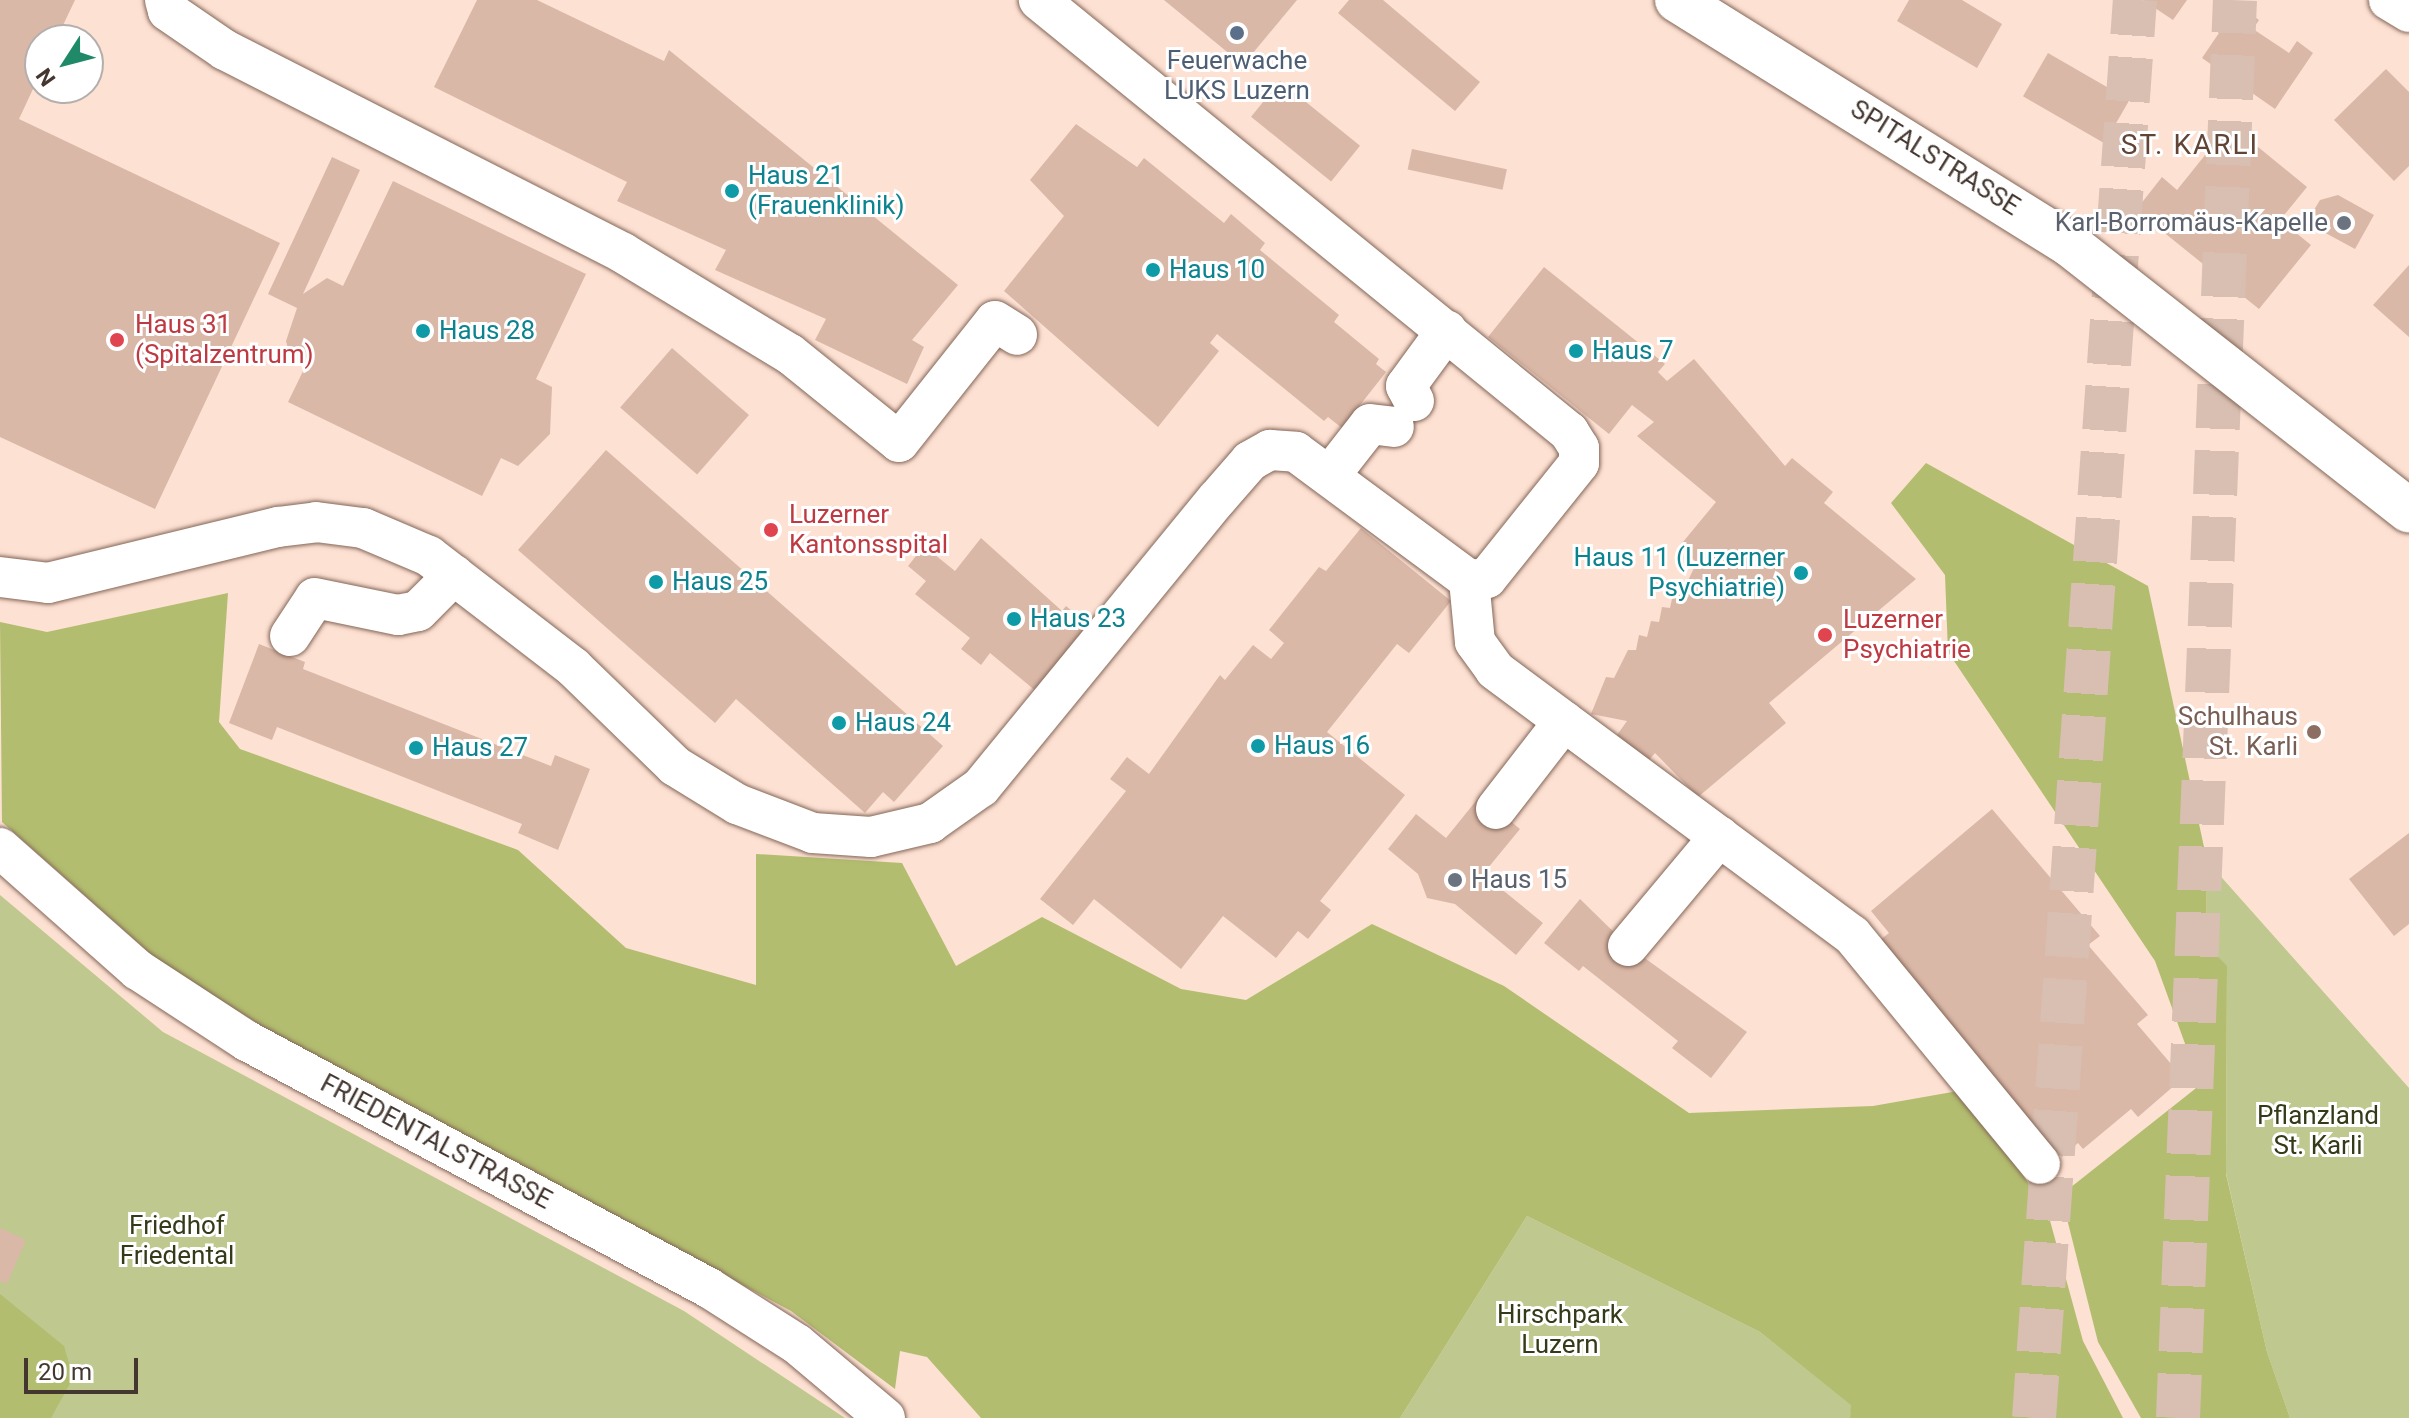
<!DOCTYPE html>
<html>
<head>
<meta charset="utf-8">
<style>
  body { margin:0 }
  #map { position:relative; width:2409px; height:1418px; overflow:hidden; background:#fde1d3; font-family:Roboto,sans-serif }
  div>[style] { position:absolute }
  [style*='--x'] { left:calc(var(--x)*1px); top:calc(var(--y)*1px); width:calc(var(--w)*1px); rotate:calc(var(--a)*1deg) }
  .green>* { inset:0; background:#bfc88e }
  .forest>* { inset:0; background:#b2bd6f }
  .building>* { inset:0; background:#dab8a8; transform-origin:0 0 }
  .highway-tunnel>* { height:44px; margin-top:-22px; transform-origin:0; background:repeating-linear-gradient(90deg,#d8bfb2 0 44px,transparent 0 66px) }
  .roads { filter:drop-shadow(0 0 2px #836657) drop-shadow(0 0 2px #836657) }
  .minor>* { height:40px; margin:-20px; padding:0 20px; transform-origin:20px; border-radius:20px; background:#fff }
  .major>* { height:44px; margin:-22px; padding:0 22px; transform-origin:22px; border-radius:22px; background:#fff }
  .dots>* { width:22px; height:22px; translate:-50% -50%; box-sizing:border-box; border:4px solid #fff; border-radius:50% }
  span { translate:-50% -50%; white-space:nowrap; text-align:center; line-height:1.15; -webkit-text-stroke:6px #fff; paint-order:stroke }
  .service-label { font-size:26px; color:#4e5e75 }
  .street-label { font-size:26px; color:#443730 }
  .culture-label { font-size:26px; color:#0d838f }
  .left { translate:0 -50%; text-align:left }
  .right { translate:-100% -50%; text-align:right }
  .worship-label { font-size:26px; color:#5b616d }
  .health-label { font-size:26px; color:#be3a42 }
  .education-label { font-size:26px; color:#785e54 }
  .park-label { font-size:26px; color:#353a18 }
  .neighbourhood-label { font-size:28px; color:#604436; letter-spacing:2px }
  .north { position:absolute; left:24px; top:24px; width:80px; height:80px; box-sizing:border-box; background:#fff; border:2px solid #b4afac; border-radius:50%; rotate:234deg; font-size:22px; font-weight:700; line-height:32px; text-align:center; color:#443730 }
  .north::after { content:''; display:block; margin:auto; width:28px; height:36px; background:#208a68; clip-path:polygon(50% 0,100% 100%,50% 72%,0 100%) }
  .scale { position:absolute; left:24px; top:1358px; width:114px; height:36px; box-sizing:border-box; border:4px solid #443730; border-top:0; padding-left:10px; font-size:24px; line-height:28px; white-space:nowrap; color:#443730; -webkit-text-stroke:6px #fff; paint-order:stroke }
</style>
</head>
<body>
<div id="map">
  <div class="green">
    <div style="clip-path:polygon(2207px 861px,2409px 1088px,2409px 1418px,2290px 1418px,2267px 1352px,2226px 1173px,2227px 967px,2206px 944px)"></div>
    <div style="clip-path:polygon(0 895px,163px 1032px,684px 1311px,845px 1418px,0 1418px)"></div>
    <div style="clip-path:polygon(1527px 1216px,1760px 1332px,1852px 1405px,1850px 1418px,1400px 1418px)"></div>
  </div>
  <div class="forest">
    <div style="clip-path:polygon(1926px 463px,2148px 586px,2207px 861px,2206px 944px,2227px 966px,2226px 1174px,2267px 1352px,2290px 1418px,2141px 1418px,2098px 1342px,2061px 1195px,2200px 1085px,2155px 961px,1948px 652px,1945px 575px,1891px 503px)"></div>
    <div style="clip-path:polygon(228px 593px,219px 722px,240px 749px,518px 850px,626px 948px,756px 985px,756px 854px,902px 863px,956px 966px,1042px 917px,1181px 989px,1246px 1000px,1372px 924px,1504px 986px,1689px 1113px,1873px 1106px,1958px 1091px,2046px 1206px,2083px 1341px,2123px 1418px,1850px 1418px,1851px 1405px,1760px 1332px,1527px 1216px,1400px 1418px,981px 1418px,927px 1357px,900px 1351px,895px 1389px,791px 1311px,270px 1031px,163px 965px,2px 822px,0 622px,47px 632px)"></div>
    <div style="clip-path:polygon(0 1294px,64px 1346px,73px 1378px,51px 1418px,0 1418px)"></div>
  </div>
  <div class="building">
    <div style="clip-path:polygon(0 0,75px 0,56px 40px,40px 40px,40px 74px,19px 119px,280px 243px,155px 509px,0 437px)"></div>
    <div style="clip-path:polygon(477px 0,537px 0,664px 61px,669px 50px,958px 285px,912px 340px,924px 347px,907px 384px,815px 340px,826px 319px,715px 270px,726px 250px,617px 201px,627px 182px,434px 87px)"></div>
    <div style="clip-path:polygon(1164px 0,1297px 0,1243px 65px)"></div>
    <div style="clip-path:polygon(1349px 0,1383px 0,1480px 82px,1455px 111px,1338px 13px)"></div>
    <div style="clip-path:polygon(1909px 0,1962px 0,2002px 24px,1977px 68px,1897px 21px)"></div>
    <div style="clip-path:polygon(2143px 0,2187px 0,2173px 20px)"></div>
    <div style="clip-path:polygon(2238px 5px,2259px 20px,2253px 29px,2289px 53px,2297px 41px,2313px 53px,2275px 109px,2202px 58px)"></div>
    <div style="left:2048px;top:53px;width:94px;height:50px;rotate:30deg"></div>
    <div style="clip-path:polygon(2386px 69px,2409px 92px,2409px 166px,2394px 181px,2334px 120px)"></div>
    <div style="left:1280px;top:81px;width:103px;height:46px;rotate:39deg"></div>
    <div style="clip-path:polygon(1076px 124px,1137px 167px,1144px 158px,1224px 223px,1231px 214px,1265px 243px,1260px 250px,1339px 315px,1334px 322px,1379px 359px,1376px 364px,1386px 372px,1342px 428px,1328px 417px,1324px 421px,1217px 334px,1210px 343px,1219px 351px,1158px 427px,1004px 291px,1064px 216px,1030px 180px)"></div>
    <div style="clip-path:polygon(2230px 124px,2307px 187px,2280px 220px,2311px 245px,2259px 309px,2136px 210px,2162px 177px,2177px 190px)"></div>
    <div style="left:1412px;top:149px;width:97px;height:21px;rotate:12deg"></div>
    <div style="clip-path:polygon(332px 157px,360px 170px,303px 294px,327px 278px,343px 286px,393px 181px,586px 274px,536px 379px,552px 387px,550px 434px,518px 466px,501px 458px,482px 496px,288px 402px,306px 365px,290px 356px,286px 341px,297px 308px,268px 294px)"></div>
    <div style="clip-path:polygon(2338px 195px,2374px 215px,2355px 249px,2320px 230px,2314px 210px,2320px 200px)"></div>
    <div style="clip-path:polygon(2409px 265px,2409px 337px,2373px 305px)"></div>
    <div style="clip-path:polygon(1544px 267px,1665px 364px,1658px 372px,1667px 381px,1694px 359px,1785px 466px,1792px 458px,1833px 492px,1824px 503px,1916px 579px,1769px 703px,1786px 723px,1698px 797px,1655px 753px,1649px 760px,1617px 735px,1627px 721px,1591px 714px,1606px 677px,1614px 678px,1628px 650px,1636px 650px,1639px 635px,1647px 637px,1651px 621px,1659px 622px,1662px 607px,1670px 608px,1673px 594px,1681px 595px,1695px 566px,1703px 567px,1678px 548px,1716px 502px,1637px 436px,1654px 422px,1632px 405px,1609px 434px,1488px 337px)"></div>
    <div style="left:672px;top:348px;width:102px;height:79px;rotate:41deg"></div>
    <div style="clip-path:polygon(606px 450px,943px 746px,894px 802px,883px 792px,865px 813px,736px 699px,715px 723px,518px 550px)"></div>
    <div style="clip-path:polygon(1361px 528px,1451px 601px,1409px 653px,1397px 644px,1327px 732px,1405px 795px,1320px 901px,1331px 910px,1308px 939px,1298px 931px,1276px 958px,1223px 916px,1181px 969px,1094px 899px,1073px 925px,1040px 899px,1126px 791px,1110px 779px,1127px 757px,1149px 774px,1220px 675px,1225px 680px,1253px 645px,1271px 659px,1284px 643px,1269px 630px,1319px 567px,1326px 571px)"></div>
    <div style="clip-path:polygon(981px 538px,1062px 611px,1066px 606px,1090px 626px,1037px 692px,990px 653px,981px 665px,961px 649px,970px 638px,915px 594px,926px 581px,908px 566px,924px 546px,955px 571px)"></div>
    <div style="clip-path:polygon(259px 644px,305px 662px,303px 669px,551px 766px,555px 755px,590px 769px,558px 850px,518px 833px,522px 824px,277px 727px,272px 740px,229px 723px)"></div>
    <div style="clip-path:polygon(1480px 796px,1520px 829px,1483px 874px,1543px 923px,1516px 955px,1455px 904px,1427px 898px,1418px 874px,1388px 849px,1416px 814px,1446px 838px)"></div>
    <div style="clip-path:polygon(1992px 809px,2100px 936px,2088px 945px,2148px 1015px,2137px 1024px,2183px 1078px,2138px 1117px,2131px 1109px,2083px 1149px,2078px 1143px,2062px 1157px,2050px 1144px,2043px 1150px,1871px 947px,1889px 933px,1871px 911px)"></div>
    <div style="clip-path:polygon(2409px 833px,2409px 924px,2394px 936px,2349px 879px)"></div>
    <div style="clip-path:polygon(1580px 899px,1628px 946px,1747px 1032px,1711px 1078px,1672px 1048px,1678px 1041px,1583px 966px,1579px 971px,1544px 943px)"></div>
    <div style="clip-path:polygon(0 1228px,26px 1240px,7px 1284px,0 1281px)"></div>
  </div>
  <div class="highway-tunnel">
    <div style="--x:2034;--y:1418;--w:1422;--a:-85.93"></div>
    <div style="--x:2178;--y:1418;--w:1419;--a:-87.7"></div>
  </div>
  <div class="roads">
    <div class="minor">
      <div style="--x:165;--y:0;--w:11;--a:75"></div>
      <div style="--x:168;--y:11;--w:69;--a:34.4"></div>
      <div style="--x:225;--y:50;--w:447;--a:27"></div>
      <div style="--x:623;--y:253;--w:195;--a:31.2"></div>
      <div style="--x:790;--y:354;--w:140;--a:38.9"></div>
      <div style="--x:899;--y:442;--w:154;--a:-51.6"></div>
      <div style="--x:995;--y:321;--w:26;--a:32"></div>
      <div style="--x:2389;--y:0;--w:23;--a:31"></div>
      <div style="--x:1414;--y:401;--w:17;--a:-118"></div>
      <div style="--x:1406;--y:386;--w:69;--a:-53.8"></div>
      <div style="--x:1331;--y:474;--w:63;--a:-52"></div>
      <div style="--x:1370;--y:424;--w:24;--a:7"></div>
      <div style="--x:0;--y:577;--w:48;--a:7.1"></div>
      <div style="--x:48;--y:583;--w:237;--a:-13.7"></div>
      <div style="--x:278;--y:527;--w:38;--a:-7"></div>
      <div style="--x:316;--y:522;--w:47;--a:7.3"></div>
      <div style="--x:363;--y:528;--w:72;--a:23"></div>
      <div style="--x:429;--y:556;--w:182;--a:37.6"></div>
      <div style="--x:573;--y:667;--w:142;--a:44.1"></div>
      <div style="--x:675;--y:766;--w:73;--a:31.5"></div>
      <div style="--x:737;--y:804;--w:81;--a:20.9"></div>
      <div style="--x:813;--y:833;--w:58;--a:3.9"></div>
      <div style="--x:871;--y:837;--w:61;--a:-13.3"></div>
      <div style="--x:930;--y:823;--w:62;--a:-35.2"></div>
      <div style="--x:981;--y:787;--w:372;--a:-50.7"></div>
      <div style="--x:1217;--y:499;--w:50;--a:-49"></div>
      <div style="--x:1250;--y:461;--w:23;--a:-29"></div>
      <div style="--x:1270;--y:450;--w:26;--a:4"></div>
      <div style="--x:1296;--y:452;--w:215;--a:36.5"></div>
      <div style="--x:1469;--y:580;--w:18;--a:-6"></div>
      <div style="--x:1487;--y:578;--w:147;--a:-51.3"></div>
      <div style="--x:1579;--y:463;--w:15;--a:-90"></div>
      <div style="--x:1579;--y:448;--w:19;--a:-122"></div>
      <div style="--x:1569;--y:432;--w:684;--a:-140.82"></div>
      <div style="--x:1469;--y:580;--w:62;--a:84.5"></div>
      <div style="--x:1475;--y:642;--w:34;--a:54"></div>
      <div style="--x:1495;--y:670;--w:445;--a:36.6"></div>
      <div style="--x:1852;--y:935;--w:296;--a:50.6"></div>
      <div style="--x:290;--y:636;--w:45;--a:-56.7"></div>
      <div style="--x:315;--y:598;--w:85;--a:11.6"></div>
      <div style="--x:398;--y:615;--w:20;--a:-11"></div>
      <div style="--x:418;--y:611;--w:51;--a:-45"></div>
      <div style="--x:1496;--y:809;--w:111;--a:-52.3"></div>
      <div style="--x:0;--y:848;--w:184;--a:41.5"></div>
      <div style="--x:138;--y:970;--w:130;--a:33.1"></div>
      <div style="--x:247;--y:1041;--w:524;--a:28.13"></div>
      <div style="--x:709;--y:1288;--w:104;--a:32.5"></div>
      <div style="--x:797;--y:1344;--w:115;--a:40.1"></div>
      <div style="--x:1628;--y:946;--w:143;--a:-50.1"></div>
    </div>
    <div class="major">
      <div style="--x:1677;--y:0;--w:462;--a:31.9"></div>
      <div style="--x:2069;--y:244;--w:432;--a:38.1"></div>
    </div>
  </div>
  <div class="dots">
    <div style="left:1237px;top:33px;background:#5c6f8a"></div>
    <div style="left:732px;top:191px;background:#0f9aa8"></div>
    <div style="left:2344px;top:223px;background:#6b7280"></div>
    <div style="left:1153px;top:270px;background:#0f9aa8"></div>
    <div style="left:423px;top:331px;background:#0f9aa8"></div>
    <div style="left:117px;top:340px;background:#e0444e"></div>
    <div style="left:1576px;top:351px;background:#0f9aa8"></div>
    <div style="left:771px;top:530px;background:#e0444e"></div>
    <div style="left:1801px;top:573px;background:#0f9aa8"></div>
    <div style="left:656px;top:582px;background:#0f9aa8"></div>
    <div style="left:1014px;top:619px;background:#0f9aa8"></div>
    <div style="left:1825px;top:635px;background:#e0444e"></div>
    <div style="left:839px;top:723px;background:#0f9aa8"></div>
    <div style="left:2314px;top:732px;background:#8d6e63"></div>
    <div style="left:1258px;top:746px;background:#0f9aa8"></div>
    <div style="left:416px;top:748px;background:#0f9aa8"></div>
    <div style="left:1455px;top:880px;background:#6b7280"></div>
  </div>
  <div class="service-label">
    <span style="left:1237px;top:76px">Feuerwache<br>LUKS Luzern</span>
  </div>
  <div class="street-label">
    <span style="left:1935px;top:158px;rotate:32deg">SPITALSTRASSE</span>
    <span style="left:436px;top:1142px;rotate:28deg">FRIEDENTALSTRASSE</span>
  </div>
  <div class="culture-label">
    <span class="left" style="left:748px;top:191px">Haus 21<br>(Frauenklinik)</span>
    <span class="left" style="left:1169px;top:270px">Haus 10</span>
    <span class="left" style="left:439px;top:331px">Haus 28</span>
    <span class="left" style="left:1592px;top:351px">Haus 7</span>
    <span class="right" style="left:1785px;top:573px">Haus 11 (Luzerner<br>Psychiatrie)</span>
    <span class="left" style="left:672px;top:582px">Haus 25</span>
    <span class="left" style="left:1030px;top:619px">Haus 23</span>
    <span class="left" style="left:855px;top:723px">Haus 24</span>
    <span class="left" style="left:1274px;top:746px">Haus 16</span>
    <span class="left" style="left:432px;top:748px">Haus 27</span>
  </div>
  <div class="worship-label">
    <span class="right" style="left:2328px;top:223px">Karl-Borromäus-Kapelle</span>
    <span class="left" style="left:1471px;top:880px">Haus 15</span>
  </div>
  <div class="health-label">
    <span class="left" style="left:135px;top:340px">Haus 31<br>(Spitalzentrum)</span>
    <span class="left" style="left:789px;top:530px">Luzerner<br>Kantonsspital</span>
    <span class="left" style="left:1843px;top:635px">Luzerner<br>Psychiatrie</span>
  </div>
  <div class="education-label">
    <span class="right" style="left:2298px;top:732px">Schulhaus<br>St. Karli</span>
  </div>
  <div class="park-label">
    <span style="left:2318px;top:1131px">Pflanzland<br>St. Karli</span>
    <span style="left:177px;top:1241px">Friedhof<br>Friedental</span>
    <span style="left:1560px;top:1330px">Hirschpark<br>Luzern</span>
  </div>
  <div class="neighbourhood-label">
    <span style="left:2190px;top:145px">ST. KARLI</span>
  </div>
  <div class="north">N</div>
  <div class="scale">20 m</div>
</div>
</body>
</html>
